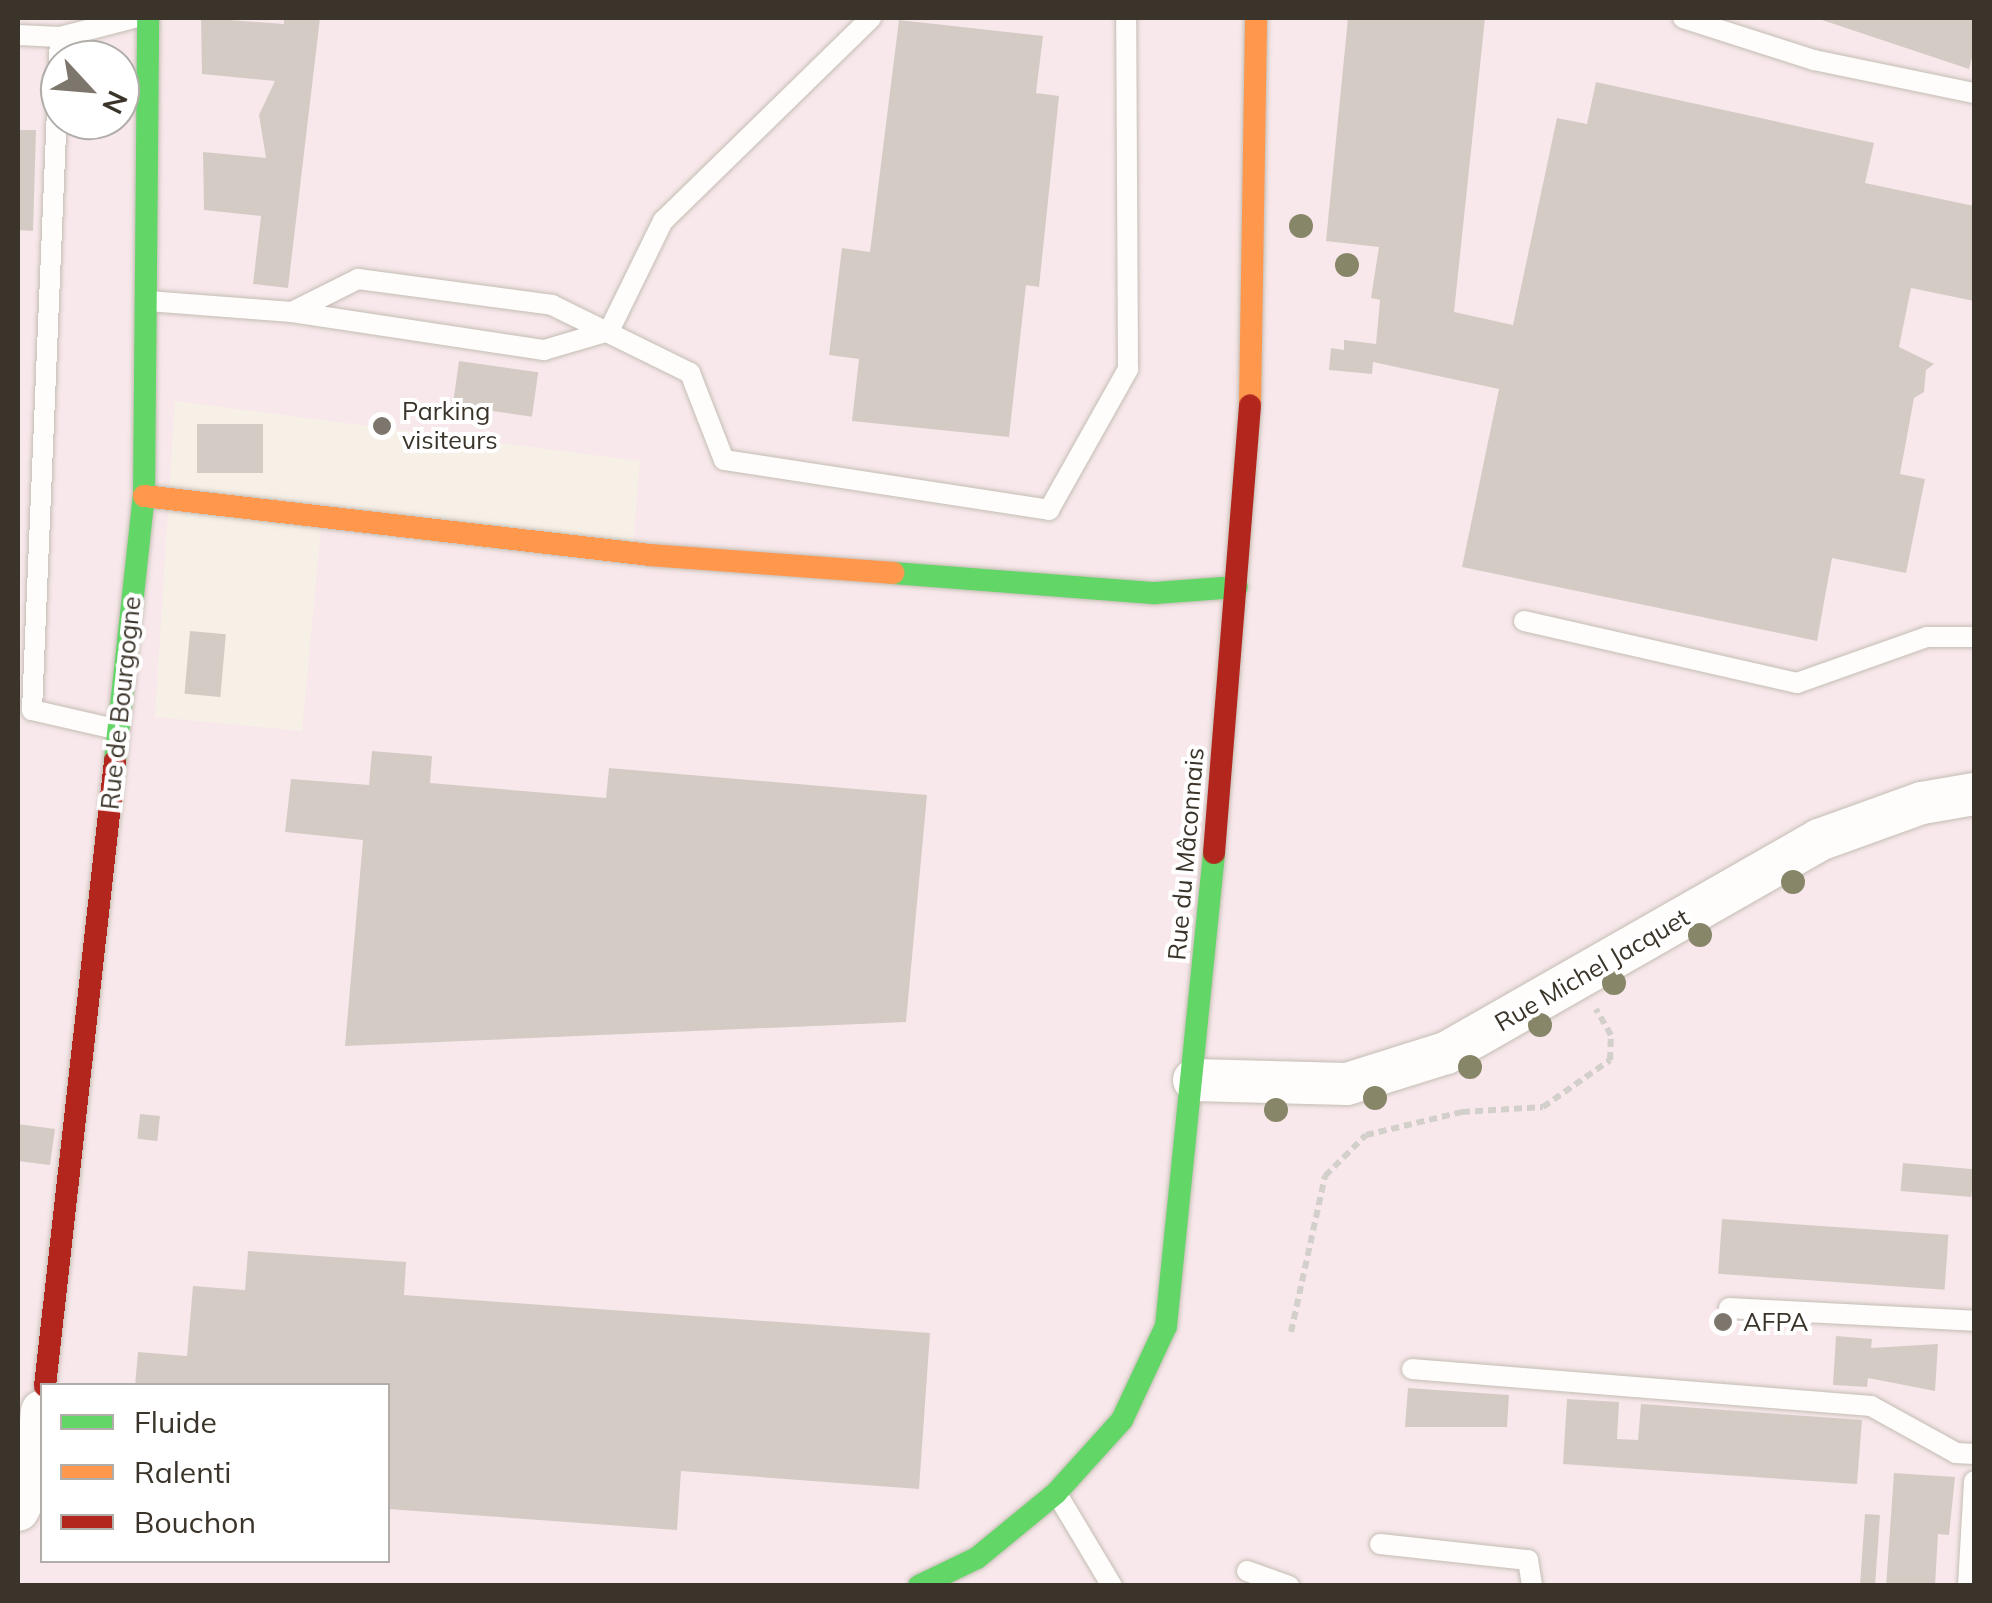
<!DOCTYPE html>
<html>
<head>
<meta charset="utf-8">
<style>
  body { margin:0 }
  #map { position:relative; width:1992px; height:1603px; overflow:hidden; background:#f7f0e7; font-family:Mulish,sans-serif }
  div>[style] { position:absolute }
  [style*='--x'] { left:calc(var(--x)*1px); top:calc(var(--y)*1px); width:calc(var(--w)*1px); rotate:calc(var(--a)*1deg) }
  .industrial>* { inset:0; background:#f8e8eb }
  .building>* { inset:0; background:#d4ccc4; transform-origin:0 0 }
  .path>* { height:6px; margin-top:-3px; transform-origin:0; background:repeating-linear-gradient(90deg,#d3d0cc 0 8px,transparent 0 13px) }
  .roads { filter:drop-shadow(0 0 2px #c4bdb4) drop-shadow(0 0 2px #c4bdb4) }
  .lane>* { height:20px; margin:-10px; padding:0 10px; transform-origin:10px; border-radius:10px; background:#fefdfb }
  .street>* { height:42px; margin:-21px; padding:0 21px; transform-origin:21px; border-radius:21px; background:#fefdfb }
  .fast>* { height:22px; margin:-11px; padding:0 11px; transform-origin:11px; border-radius:11px; background:#63d668 }
  .slow>* { height:22px; margin:-11px; padding:0 11px; transform-origin:11px; border-radius:11px; background:#ff974d }
  .jam>* { height:22px; margin:-11px; padding:0 11px; transform-origin:11px; border-radius:11px; background:#b3261e }
  .trees>* { width:24px; height:24px; margin:-12px; border-radius:50%; background:#878668 }
  .dots>* { width:28px; height:28px; translate:-50% -50%; box-sizing:border-box; border:5px solid #fff; border-radius:50% }
  span { translate:-50% -50%; white-space:nowrap; text-align:center; line-height:1.15; -webkit-text-stroke:8px #fff; paint-order:stroke }
  .poi-label { font-size:25px; color:#3b342a }
  .left { translate:0 -50%; text-align:left }
  .street-label { font-size:25px; color:#3b342a }
  .frame { position:absolute; inset:0; border:20px solid #3b342a; pointer-events:none }
  .legend { position:absolute; left:40px; top:1383px; width:350px; height:180px; box-sizing:border-box; background:#fff; border:2px solid #b1aeaa; margin:0; padding:12px 18px; list-style:none; font-size:30px; color:#3b342a }
  .legend li { display:flex; align-items:center; gap:20px; height:50px }
  .legend b { width:50px; border:2px solid #b1aeaa }
  .north { position:absolute; left:40px; top:40px; width:100px; height:100px; box-sizing:border-box; background:#fff; border:2px solid #b1aeaa; border-radius:50%; rotate:116deg; font-size:28px; font-weight:700; line-height:40px; text-align:center; color:#3b342a }
  .north::after { content:''; display:block; margin:auto; width:35px; height:45px; background:#7d766c; clip-path:polygon(50% 0,100% 100%,50% 72%,0 100%) }
</style>
</head>
<body>
<div id="map">
  <div class="industrial">
    <div style="clip-path:polygon(evenodd,18px 18px,1974px 18px,1974px 1585px,18px 1585px,18px 18px,60px 60px,120px 60px,120px 120px,60px 120px,60px 60px,18px 18px,175px 401px,640px 461px,633px 542px,323px 507px,302px 731px,155px 717px,175px 401px,18px 18px,42px 1386px,388px 1386px,388px 1560px,42px 1560px,42px 1386px)"></div>
  </div>
  <div class="building">
    <div style="clip-path:polygon(201px 18px,284px 24px,284px 18px,320px 18px,288px 288px,253px 284px,261px 216px,204px 210px,203px 152px,266px 158px,259px 115px,275px 81px,202px 74px)"></div>
    <div style="clip-path:polygon(1348px 18px,1485px 18px,1454px 312px,1513px 325px,1557px 118px,1587px 124px,1596px 82px,1874px 143px,1865px 183px,1974px 206px,1974px 301px,1911px 288px,1899px 347px,1934px 364px,1926px 370px,1924px 392px,1914px 398px,1900px 474px,1925px 479px,1906px 573px,1832px 558px,1817px 641px,1462px 567px,1499px 389px,1373px 362px,1372px 374px,1329px 370px,1331px 348px,1344px 350px,1344px 340px,1376px 344px,1380px 300px,1371px 298px,1379px 247px,1326px 241px)"></div>
    <div style="clip-path:polygon(1816px 18px,1974px 18px,1974px 50px,1969px 69px)"></div>
    <div style="clip-path:polygon(899px 20px,1043px 36px,1036px 93px,1059px 96px,1039px 287px,1026px 285px,1009px 437px,852px 421px,859px 359px,829px 355px,842px 248px,870px 252px)"></div>
    <div style="clip-path:polygon(18px 130px,36px 130px,33px 231px,18px 230px)"></div>
    <div style="left:459px;top:361px;width:80px;height:45px;rotate:8deg"></div>
    <div style="left:197px;top:424px;width:66px;height:49px"></div>
    <div style="left:190px;top:631px;width:36px;height:63px;rotate:5deg"></div>
    <div style="clip-path:polygon(372px 751px,432px 756px,430px 783px,606px 798px,609px 768px,927px 795px,906px 1022px,345px 1046px,363px 840px,285px 832px,291px 779px,369px 785px)"></div>
    <div style="left:140px;top:1114px;width:20px;height:25px;rotate:6deg"></div>
    <div style="clip-path:polygon(18px 1124px,55px 1129px,50px 1165px,18px 1161px)"></div>
    <div style="left:1903px;top:1163px;width:71px;height:28px;rotate:5deg"></div>
    <div style="left:1722px;top:1219px;width:227px;height:55px;rotate:4deg"></div>
    <div style="clip-path:polygon(248px 1251px,406px 1262px,404px 1295px,930px 1333px,919px 1489px,681px 1471px,677px 1530px,388px 1509px,388px 1386px,135px 1386px,138px 1352px,187px 1356px,193px 1286px,245px 1290px)"></div>
    <div style="clip-path:polygon(1836px 1336px,1872px 1339px,1871px 1348px,1938px 1344px,1935px 1391px,1868px 1378px,1867px 1387px,1833px 1385px)"></div>
    <div style="clip-path:polygon(1408px 1388px,1509px 1395px,1507px 1427px,1405px 1427px)"></div>
    <div style="clip-path:polygon(1567px 1399px,1619px 1402px,1617px 1439px,1638px 1440px,1641px 1404px,1862px 1420px,1857px 1484px,1563px 1464px)"></div>
    <div style="clip-path:polygon(1894px 1473px,1955px 1477px,1949px 1535px,1938px 1534px,1935px 1586px,1886px 1586px)"></div>
    <div style="left:1865px;top:1514px;width:15px;height:73px;rotate:4deg"></div>
  </div>
  <div class="path">
    <div style="--x:1291;--y:1332;--w:160;--a:-77.7"></div>
    <div style="--x:1325;--y:1176;--w:58;--a:-45"></div>
    <div style="--x:1366;--y:1135;--w:99;--a:-13.5"></div>
    <div style="--x:1462;--y:1112;--w:81;--a:-3.5"></div>
    <div style="--x:1543;--y:1107;--w:82;--a:-35"></div>
    <div style="--x:1610;--y:1060;--w:25;--a:-88"></div>
    <div style="--x:1611;--y:1035;--w:30;--a:-120"></div>
  </div>
  <div class="roads">
    <div class="lane">
      <div style="--x:1683;--y:18;--w:138;--a:17.8"></div>
      <div style="--x:1814;--y:60;--w:163;--a:11.7"></div>
      <div style="--x:18;--y:35;--w:42;--a:2.7"></div>
      <div style="--x:60;--y:37;--w:76;--a:-14.4"></div>
      <div style="--x:60;--y:37;--w:674;--a:92.38"></div>
      <div style="--x:32;--y:710;--w:85;--a:12.9"></div>
      <div style="--x:148;--y:301;--w:144;--a:4.4"></div>
      <div style="--x:292;--y:312;--w:255;--a:8.6"></div>
      <div style="--x:544;--y:350;--w:68;--a:-16.3"></div>
      <div style="--x:609;--y:331;--w:123;--a:-63.9"></div>
      <div style="--x:663;--y:221;--w:291;--a:-44.3"></div>
      <div style="--x:292;--y:312;--w:74;--a:-26.6"></div>
      <div style="--x:358;--y:279;--w:196;--a:7.6"></div>
      <div style="--x:552;--y:305;--w:154;--a:26.2"></div>
      <div style="--x:690;--y:373;--w:93;--a:68.7"></div>
      <div style="--x:724;--y:460;--w:329;--a:8.7"></div>
      <div style="--x:1049;--y:510;--w:162;--a:-60.7"></div>
      <div style="--x:1128;--y:369;--w:351;--a:-90.3"></div>
      <div style="--x:1524;--y:621;--w:280;--a:12.8"></div>
      <div style="--x:1797;--y:683;--w:138;--a:-19.5"></div>
      <div style="--x:1927;--y:637;--w:47;--a:0"></div>
      <div style="--x:1729;--y:1308;--w:245;--a:3"></div>
      <div style="--x:1412;--y:1369;--w:460;--a:4.6"></div>
      <div style="--x:1871;--y:1406;--w:97;--a:28.9"></div>
      <div style="--x:1956;--y:1453;--w:18;--a:3"></div>
      <div style="--x:1057;--y:1494;--w:107;--a:59.1"></div>
      <div style="--x:1380;--y:1544;--w:149;--a:6.2"></div>
      <div style="--x:1528;--y:1560;--w:26;--a:81"></div>
      <div style="--x:1247;--y:1571;--w:45;--a:19.7"></div>
      <div style="--x:1968;--y:1586;--w:105;--a:-86.7"></div>
    </div>
    <div class="street">
      <div style="--x:1194;--y:1080;--w:153;--a:1.5"></div>
      <div style="--x:1347;--y:1084;--w:104;--a:-17.4"></div>
      <div style="--x:1446;--y:1053;--w:430;--a:-29.7"></div>
      <div style="--x:1819;--y:840;--w:109;--a:-19.8"></div>
      <div style="--x:1922;--y:803;--w:53;--a:-9.8"></div>
      <div style="--x:18;--y:1510;--w:41;--a:-64.1"></div>
      <div style="--x:36;--y:1473;--w:62;--a:-84.5"></div>
    </div>
    <div class="fast">
      <div style="--x:893;--y:573;--w:263;--a:4.4"></div>
      <div style="--x:1155;--y:593;--w:82;--a:-4.2"></div>
      <div style="--x:115;--y:761;--w:267;--a:-83.8"></div>
      <div style="--x:144;--y:496;--w:478;--a:-89.5"></div>
      <div style="--x:919;--y:1586;--w:64;--a:-25.8"></div>
      <div style="--x:977;--y:1558;--w:102;--a:-39.4"></div>
      <div style="--x:1056;--y:1493;--w:98;--a:-47.9"></div>
      <div style="--x:1122;--y:1420;--w:104;--a:-64.9"></div>
      <div style="--x:1166;--y:1326;--w:475;--a:-84.2"></div>
    </div>
    <div class="slow">
      <div style="--x:1250;--y:405;--w:387;--a:-89.1"></div>
      <div style="--x:144;--y:496;--w:509;--a:6.65"></div>
      <div style="--x:650;--y:555;--w:244;--a:4.2"></div>
    </div>
    <div class="jam">
      <div style="--x:1214;--y:853;--w:449;--a:-85.4"></div>
      <div style="--x:45;--y:1386;--w:629;--a:-83.61"></div>
    </div>
  </div>
  <div class="trees">
    <div style="left:1301px;top:226px"></div>
    <div style="left:1347px;top:265px"></div>
    <div style="left:1793px;top:882px"></div>
    <div style="left:1700px;top:935px"></div>
    <div style="left:1614px;top:983px"></div>
    <div style="left:1540px;top:1025px"></div>
    <div style="left:1470px;top:1067px"></div>
    <div style="left:1375px;top:1098px"></div>
    <div style="left:1276px;top:1110px"></div>
  </div>
  <div class="dots">
    <div style="left:382px;top:426px;background:#7d766c"></div>
    <div style="left:1723px;top:1322px;background:#7d766c"></div>
  </div>
  <div class="poi-label">
    <span class="left" style="left:402px;top:426px">Parking<br>visiteurs</span>
    <span class="left" style="left:1743px;top:1322px">AFPA</span>
  </div>
  <div class="street-label">
    <span style="left:121px;top:703px;rotate:-84deg">Rue de Bourgogne</span>
    <span style="left:1186px;top:854px;rotate:-85deg">Rue du Mâconnais</span>
    <span style="left:1592px;top:970px;rotate:-30deg">Rue Michel Jacquet</span>
  </div>
  <div class="frame"></div>
  <ul class="legend">
  <li><b style="height:12px;background:#63d668"></b>Fluide</li>
  <li><b style="height:12px;background:#ff974d"></b>Ralenti</li>
  <li><b style="height:12px;background:#b3261e"></b>Bouchon</li>
  </ul>
  <div class="north">N</div>
</div>
</body>
</html>
